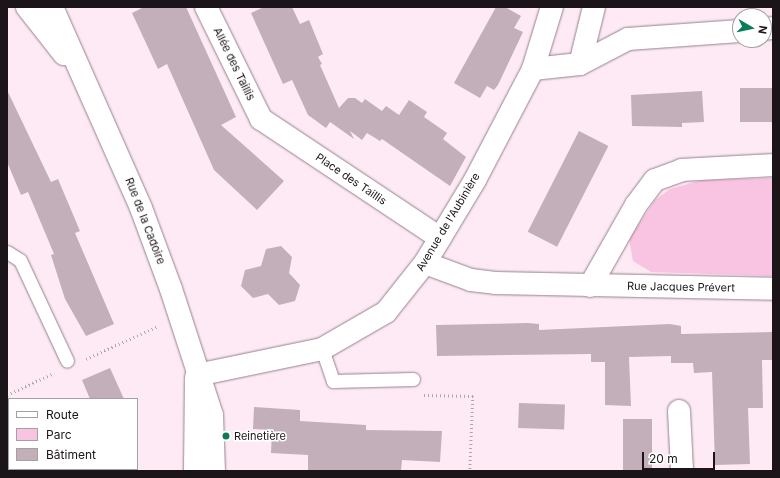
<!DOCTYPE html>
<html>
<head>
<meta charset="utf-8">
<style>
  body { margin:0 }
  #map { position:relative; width:780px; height:478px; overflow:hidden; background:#feeaf5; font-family:Inter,sans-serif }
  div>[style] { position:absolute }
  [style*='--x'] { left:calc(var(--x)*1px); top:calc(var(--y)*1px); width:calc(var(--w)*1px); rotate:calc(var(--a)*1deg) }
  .green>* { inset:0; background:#f9c4e1 }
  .building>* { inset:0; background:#c2afb9; transform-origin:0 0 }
  .path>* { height:2.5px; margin-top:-1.25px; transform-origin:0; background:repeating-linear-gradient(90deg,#b3a3ac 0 1px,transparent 0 4px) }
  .roads { filter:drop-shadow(0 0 1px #94828c) drop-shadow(0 0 1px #94828c) }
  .service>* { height:13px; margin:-6.5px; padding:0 6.5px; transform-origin:6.5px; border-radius:6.5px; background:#fff }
  .minor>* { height:22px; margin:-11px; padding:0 11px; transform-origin:11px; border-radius:11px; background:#fff }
  .dots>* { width:11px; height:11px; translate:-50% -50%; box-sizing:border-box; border:2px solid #fff; border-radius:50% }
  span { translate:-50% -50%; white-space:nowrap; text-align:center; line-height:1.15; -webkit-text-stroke:3px #fff; paint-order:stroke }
  .street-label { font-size:11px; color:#1b1418 }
  .poi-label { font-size:11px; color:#1b1418 }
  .left { translate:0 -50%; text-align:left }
  .frame { position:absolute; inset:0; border:8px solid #1b1418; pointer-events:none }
  .legend { position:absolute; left:8px; top:398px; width:130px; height:72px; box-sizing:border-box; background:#fff; border:1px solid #a4a1a3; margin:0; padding:5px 7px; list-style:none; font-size:12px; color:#1b1418 }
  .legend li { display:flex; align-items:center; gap:8px; height:20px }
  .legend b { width:20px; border:1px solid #a4a1a3 }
  .north { position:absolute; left:732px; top:8px; width:40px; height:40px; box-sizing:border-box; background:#fff; border:1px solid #a4a1a3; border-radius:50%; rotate:99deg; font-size:11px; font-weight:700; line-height:16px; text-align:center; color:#1b1418 }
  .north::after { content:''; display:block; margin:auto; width:14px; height:18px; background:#0b7c59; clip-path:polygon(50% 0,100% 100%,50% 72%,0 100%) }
  .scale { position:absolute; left:642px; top:452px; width:73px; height:18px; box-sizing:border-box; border:2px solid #1b1418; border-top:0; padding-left:5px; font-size:12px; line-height:14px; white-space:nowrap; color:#1b1418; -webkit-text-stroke:3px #fff; paint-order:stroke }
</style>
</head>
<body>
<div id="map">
  <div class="green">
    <div style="clip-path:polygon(773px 178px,773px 276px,651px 272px,633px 261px,629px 239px,655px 200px,670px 189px,702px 180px)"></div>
  </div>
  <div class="building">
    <div style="clip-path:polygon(144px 7px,186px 7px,236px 117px,221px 125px,284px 181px,257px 210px,214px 170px,167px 64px,158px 69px,132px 13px)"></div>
    <div style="clip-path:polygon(264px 7px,292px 7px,300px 24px,309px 20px,323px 54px,318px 57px,322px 64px,320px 65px,339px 108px,348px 98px,355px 98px,362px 103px,365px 99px,382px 111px,386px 106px,399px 115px,409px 100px,427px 112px,424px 117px,447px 133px,443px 139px,466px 157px,450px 186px,382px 139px,380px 141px,367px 133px,362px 140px,350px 131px,354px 139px,330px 122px,326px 128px,308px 115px,292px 80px,283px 84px,251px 13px)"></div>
    <div style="clip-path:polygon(496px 7px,505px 7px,521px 16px,514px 28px,523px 32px,498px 85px,494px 90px,487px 86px,480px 98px,454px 83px)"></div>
    <div style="left:773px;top:88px;width:34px;height:33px;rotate:90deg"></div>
    <div style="clip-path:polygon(7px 90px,51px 182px,58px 179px,80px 231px,75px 233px,114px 324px,86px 336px,65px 299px,51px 255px,54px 254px,28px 192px,21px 195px,7px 162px)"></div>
    <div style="clip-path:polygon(702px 91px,704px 122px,682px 123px,682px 127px,632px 126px,631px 95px)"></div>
    <div style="left:579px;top:131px;width:33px;height:113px;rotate:27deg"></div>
    <div style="clip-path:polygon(281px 246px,292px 257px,289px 273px,300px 285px,295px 301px,279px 305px,268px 294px,253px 298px,241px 286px,245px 270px,261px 266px,266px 249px)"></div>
    <div style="clip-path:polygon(528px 323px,539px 324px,539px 330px,670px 324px,681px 326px,681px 334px,773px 332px,773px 360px,762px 360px,763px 408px,748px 408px,750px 464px,715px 465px,712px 372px,694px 373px,693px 363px,671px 363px,671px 356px,629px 357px,631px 406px,605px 405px,605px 362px,591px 362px,591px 354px,437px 356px,436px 325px)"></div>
    <div style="clip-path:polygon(110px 368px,124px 399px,90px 399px,82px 380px)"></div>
    <div style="left:519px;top:403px;width:46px;height:25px;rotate:2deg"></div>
    <div style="clip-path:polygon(254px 407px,300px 410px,300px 421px,366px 425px,366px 430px,442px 431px,440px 462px,402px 460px,401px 471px,308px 471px,308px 455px,271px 453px,272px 430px,253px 429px)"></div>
    <div style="left:652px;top:419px;width:52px;height:29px;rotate:90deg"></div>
  </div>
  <div class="path">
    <div style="--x:86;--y:359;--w:79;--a:-24.6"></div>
    <div style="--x:7;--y:395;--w:52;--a:-25.1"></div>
    <div style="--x:424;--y:395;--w:49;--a:1.2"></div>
    <div style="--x:473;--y:396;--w:75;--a:92.3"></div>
  </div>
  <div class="roads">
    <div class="service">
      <div style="--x:7;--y:252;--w:15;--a:32"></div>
      <div style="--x:20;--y:260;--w:111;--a:65"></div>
      <div style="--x:322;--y:349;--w:34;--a:71"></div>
      <div style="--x:333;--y:381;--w:80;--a:-1.4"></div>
    </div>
    <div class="minor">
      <div style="--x:27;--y:7;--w:60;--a:51.8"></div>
      <div style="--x:52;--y:7;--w:220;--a:66.1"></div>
      <div style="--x:141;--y:208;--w:86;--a:69.7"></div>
      <div style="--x:171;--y:289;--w:133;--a:72"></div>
      <div style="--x:212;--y:415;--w:56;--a:88"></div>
      <div style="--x:206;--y:7;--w:125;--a:63.8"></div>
      <div style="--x:261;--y:119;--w:215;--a:33.6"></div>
      <div style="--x:764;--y:29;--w:9;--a:-6"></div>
      <div style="--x:580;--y:64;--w:59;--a:-76.2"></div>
      <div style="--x:533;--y:69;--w:47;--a:-6.1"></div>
      <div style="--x:580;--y:64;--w:54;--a:-27.5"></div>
      <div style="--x:628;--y:39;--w:112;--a:-4.1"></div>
      <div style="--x:425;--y:263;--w:49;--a:20.3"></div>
      <div style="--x:471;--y:280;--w:24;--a:7"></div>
      <div style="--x:495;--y:283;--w:278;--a:1.2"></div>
      <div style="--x:590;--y:286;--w:93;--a:-60.4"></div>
      <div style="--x:636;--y:205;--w:31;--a:-53"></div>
      <div style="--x:655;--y:180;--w:29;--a:-20"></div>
      <div style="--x:682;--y:170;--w:91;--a:-3.1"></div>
      <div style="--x:197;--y:375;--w:128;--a:-11.7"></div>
      <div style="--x:322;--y:349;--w:74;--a:-30"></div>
      <div style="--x:386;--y:312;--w:63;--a:-51.5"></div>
      <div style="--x:425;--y:263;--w:97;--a:-58.9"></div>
      <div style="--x:475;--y:180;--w:125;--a:-62.4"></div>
      <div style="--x:533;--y:69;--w:65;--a:-73"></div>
      <div style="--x:679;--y:411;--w:60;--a:87.1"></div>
      <div style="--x:195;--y:471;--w:93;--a:-89.4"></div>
    </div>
  </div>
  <div class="dots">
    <div style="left:226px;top:436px;background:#0b7c59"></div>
  </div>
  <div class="street-label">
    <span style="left:234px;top:64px;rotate:64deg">Allée des Taillis</span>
    <span style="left:351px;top:179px;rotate:34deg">Place des Taillis</span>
    <span style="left:145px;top:221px;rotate:69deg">Rue de la Cadoire</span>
    <span style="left:448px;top:222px;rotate:-59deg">Avenue de l'Aubinière</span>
    <span style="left:681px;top:287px;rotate:1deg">Rue Jacques Prévert</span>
  </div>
  <div class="poi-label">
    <span class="left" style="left:234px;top:436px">Reinetière</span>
  </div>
  <div class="frame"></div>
  <ul class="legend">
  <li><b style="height:5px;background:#fff"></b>Route</li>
  <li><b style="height:11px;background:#f9c4e1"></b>Parc</li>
  <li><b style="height:11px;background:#c2afb9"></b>Bâtiment</li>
  </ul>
  <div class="north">N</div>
  <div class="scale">20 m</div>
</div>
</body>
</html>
